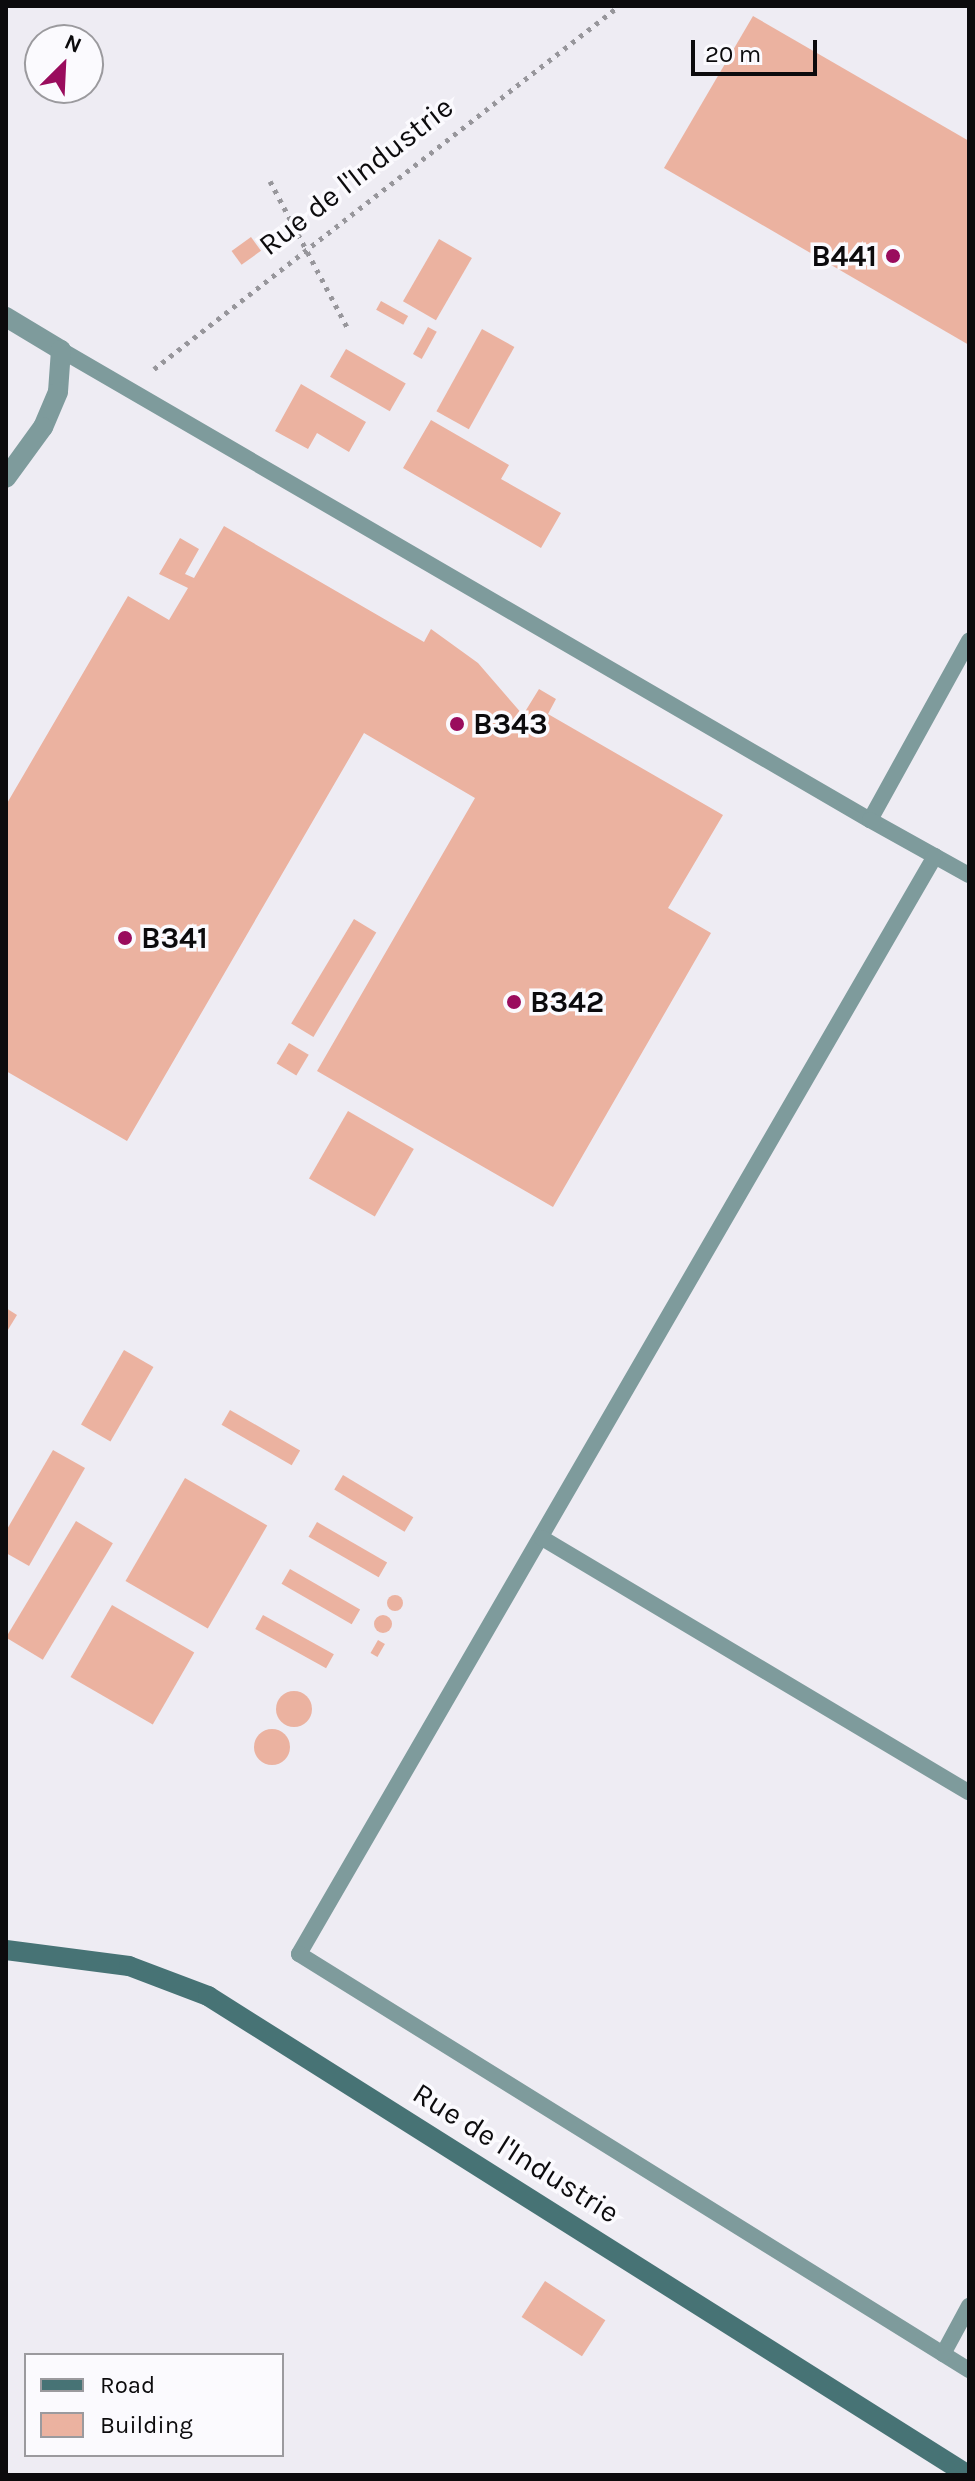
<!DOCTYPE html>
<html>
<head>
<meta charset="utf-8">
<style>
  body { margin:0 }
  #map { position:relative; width:975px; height:2481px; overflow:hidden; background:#eeecf3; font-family:Karla,sans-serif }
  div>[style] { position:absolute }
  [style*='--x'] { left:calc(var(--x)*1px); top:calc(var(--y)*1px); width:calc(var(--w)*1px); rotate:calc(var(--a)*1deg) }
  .building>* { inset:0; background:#ebb2a0; transform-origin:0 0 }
  .round { border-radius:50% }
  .path>* { height:5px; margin-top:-2.5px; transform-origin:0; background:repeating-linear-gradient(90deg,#97969b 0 4px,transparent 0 10px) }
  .service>* { height:16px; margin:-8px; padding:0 8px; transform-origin:8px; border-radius:8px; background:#7e9b9c }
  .minor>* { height:20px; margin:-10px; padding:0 10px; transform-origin:10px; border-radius:10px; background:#7e9b9c }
  .secondary>* { height:20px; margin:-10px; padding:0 10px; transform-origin:10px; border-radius:10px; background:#477375 }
  .dots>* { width:22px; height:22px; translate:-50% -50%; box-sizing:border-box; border:4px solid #fbfafe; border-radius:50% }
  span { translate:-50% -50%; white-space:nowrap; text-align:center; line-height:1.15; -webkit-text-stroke:7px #fbfafe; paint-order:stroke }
  .street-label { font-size:30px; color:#0c0b0d }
  .poi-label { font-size:30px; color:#0c0b0d; font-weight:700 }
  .right { translate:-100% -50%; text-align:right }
  .left { translate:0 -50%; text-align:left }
  .frame { position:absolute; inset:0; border:8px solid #0c0b0d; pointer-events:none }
  .legend { position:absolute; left:24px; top:2353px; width:260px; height:104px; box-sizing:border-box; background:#fbfafe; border:2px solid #9b9a9e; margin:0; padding:10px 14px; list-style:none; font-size:24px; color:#0c0b0d }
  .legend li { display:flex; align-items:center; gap:16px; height:40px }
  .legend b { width:40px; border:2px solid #9b9a9e }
  .north { position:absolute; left:24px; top:24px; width:80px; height:80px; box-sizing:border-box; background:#fbfafe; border:2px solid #9b9a9e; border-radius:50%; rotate:24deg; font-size:22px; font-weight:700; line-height:32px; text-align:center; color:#0c0b0d }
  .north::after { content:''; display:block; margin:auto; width:28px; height:36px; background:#9a0c5d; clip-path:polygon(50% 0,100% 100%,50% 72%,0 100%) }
  .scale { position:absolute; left:691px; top:40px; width:126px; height:36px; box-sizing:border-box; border:4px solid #0c0b0d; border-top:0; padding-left:10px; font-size:24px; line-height:28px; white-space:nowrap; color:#0c0b0d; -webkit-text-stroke:6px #fbfafe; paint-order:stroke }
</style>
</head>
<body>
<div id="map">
  <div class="building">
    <div style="clip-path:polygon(753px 16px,969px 141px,969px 345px,664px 168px)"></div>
    <div style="left:251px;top:237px;width:17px;height:24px;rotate:54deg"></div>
    <div style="left:439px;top:239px;width:38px;height:72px;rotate:30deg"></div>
    <div style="left:381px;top:301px;width:31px;height:10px;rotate:29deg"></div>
    <div style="left:428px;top:327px;width:10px;height:31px;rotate:29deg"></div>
    <div style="left:482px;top:329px;width:37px;height:94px;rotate:29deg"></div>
    <div style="left:346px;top:349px;width:69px;height:32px;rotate:30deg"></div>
    <div style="clip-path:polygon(301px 384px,366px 422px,349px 452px,317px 433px,308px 449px,275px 431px)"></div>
    <div style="clip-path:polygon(431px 420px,509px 465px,501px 479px,561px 513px,541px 548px,403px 468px)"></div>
    <div style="clip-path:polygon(224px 526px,424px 642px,431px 629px,478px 663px,523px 715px,539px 689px,556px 699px,548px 714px,723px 815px,668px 908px,711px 933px,553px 1207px,317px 1071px,475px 798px,364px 733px,127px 1141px,6px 1071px,6px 805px,128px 596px,169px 620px,188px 588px,159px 574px,180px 538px,199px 549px,185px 574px,194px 578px)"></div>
    <div style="left:354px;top:919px;width:26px;height:122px;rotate:31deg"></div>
    <div style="left:289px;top:1043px;width:23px;height:24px;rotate:31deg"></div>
    <div style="left:348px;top:1111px;width:76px;height:78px;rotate:30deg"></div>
    <div style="clip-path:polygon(6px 1308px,17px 1315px,6px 1333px)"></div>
    <div style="left:124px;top:1350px;width:34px;height:86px;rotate:30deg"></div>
    <div style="left:230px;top:1410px;width:81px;height:17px;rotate:30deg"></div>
    <div style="clip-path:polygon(53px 1450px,85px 1468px,29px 1566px,6px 1553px,6px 1531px)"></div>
    <div style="left:343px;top:1475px;width:82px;height:17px;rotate:31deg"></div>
    <div style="left:185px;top:1478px;width:95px;height:119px;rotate:30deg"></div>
    <div style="left:76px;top:1521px;width:43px;height:136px;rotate:31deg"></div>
    <div style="left:317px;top:1522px;width:81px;height:17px;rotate:30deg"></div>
    <div style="left:290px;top:1569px;width:81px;height:17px;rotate:30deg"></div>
    <div class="round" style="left:387px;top:1595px;width:16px;height:16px"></div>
    <div style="left:112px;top:1605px;width:95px;height:83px;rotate:30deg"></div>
    <div style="left:263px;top:1615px;width:81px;height:16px;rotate:29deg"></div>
    <div class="round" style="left:374px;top:1615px;width:18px;height:18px"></div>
    <div style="left:378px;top:1640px;width:8px;height:15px;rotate:30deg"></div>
    <div class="round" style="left:276px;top:1691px;width:36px;height:36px"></div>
    <div class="round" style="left:254px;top:1729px;width:36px;height:36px"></div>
    <div style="left:545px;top:2281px;width:72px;height:43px;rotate:33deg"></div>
  </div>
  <div class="path">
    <div style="--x:270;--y:181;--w:165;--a:62.2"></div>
    <div style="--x:154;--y:369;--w:590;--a:-37.98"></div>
  </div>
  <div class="service">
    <div style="--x:61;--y:350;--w:936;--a:30.16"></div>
    <div style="--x:870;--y:820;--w:205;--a:-61.1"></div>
    <div style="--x:870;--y:820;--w:113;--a:29.1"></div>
    <div style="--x:935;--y:856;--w:1269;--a:120.08"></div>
    <div style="--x:299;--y:1954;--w:789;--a:31.84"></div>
    <div style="--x:542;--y:1538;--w:497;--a:30.8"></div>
    <div style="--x:943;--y:2354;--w:55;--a:-61.6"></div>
  </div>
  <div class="minor">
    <div style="--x:6;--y:317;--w:64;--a:31"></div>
    <div style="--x:61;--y:350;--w:42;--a:94.1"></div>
    <div style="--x:58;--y:392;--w:38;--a:113"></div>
    <div style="--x:43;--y:427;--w:63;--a:126"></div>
  </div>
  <div class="secondary">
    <div style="--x:6;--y:1950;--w:124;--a:7.4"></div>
    <div style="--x:129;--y:1966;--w:85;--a:20.8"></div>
    <div style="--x:208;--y:1996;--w:898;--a:32.22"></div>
  </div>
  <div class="dots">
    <div style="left:893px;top:256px;background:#9a0c5d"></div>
    <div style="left:457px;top:724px;background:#9a0c5d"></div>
    <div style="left:125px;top:938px;background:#9a0c5d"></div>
    <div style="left:514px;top:1002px;background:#9a0c5d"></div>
  </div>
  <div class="street-label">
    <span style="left:356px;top:176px;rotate:-38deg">Rue de l'Industrie</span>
    <span style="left:516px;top:2153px;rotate:32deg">Rue de l'Industrie</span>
  </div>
  <div class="poi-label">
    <span class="right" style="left:877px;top:256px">B441</span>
    <span class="left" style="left:473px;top:724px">B343</span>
    <span class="left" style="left:141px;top:938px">B341</span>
    <span class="left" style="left:530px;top:1002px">B342</span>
  </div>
  <div class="frame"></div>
  <ul class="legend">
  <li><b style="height:10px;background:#477375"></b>Road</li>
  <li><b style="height:22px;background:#ebb2a0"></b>Building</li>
  </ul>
  <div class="north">N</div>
  <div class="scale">20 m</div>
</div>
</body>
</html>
